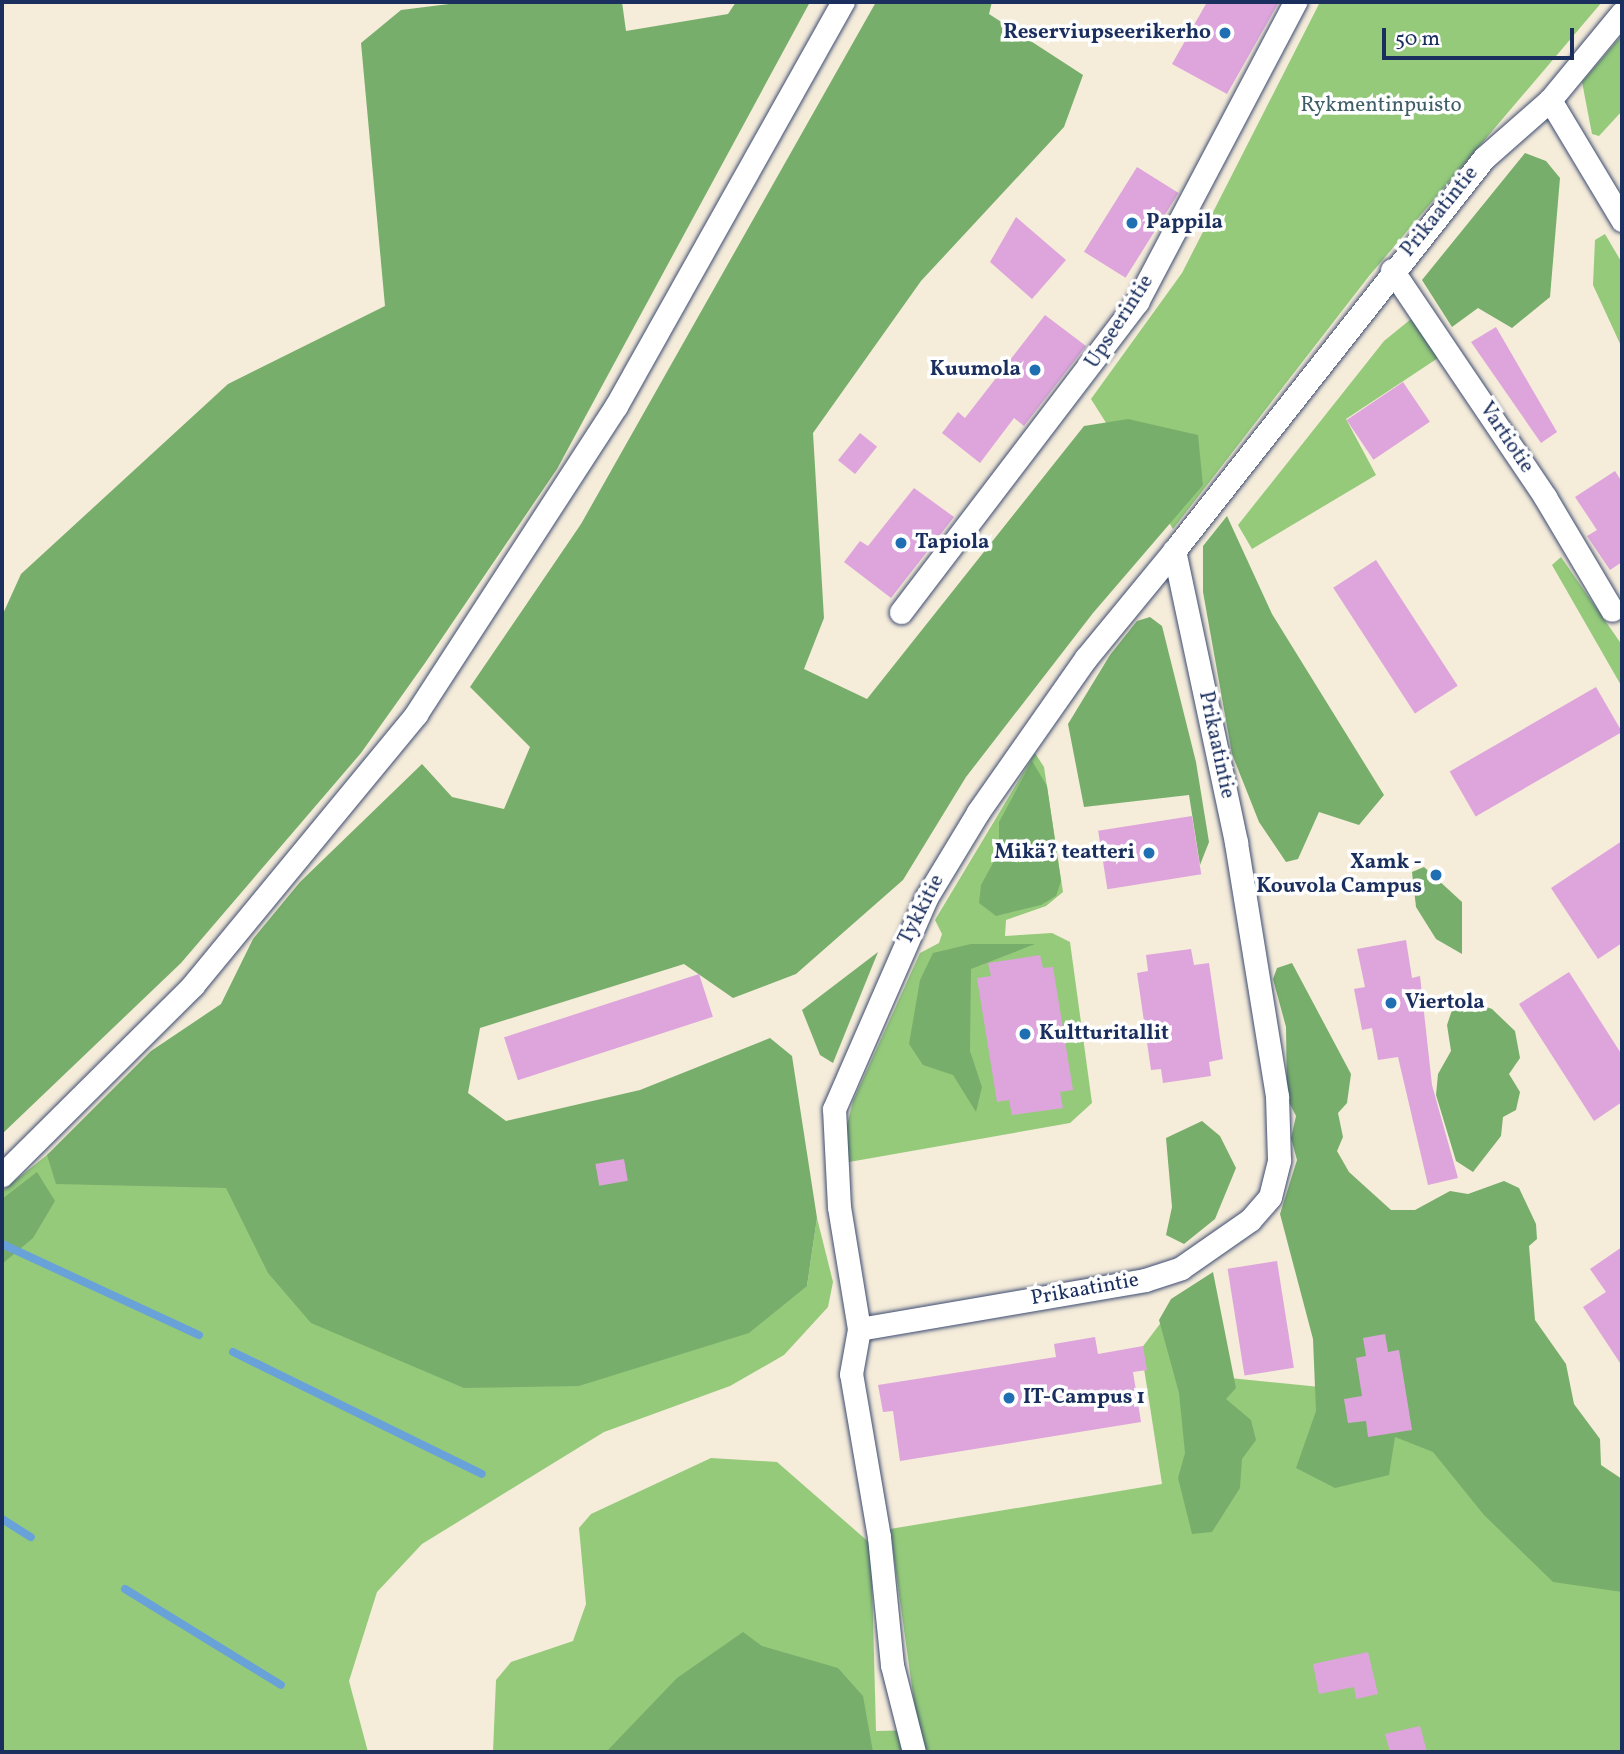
<!DOCTYPE html>
<html>
<head>
<meta charset="utf-8">
<style>
  body { margin:0 }
  #map { position:relative; width:1624px; height:1754px; overflow:hidden; background:#f5ecda; font-family:Vollkorn,serif }
  div>[style] { position:absolute }
  [style*='--x'] { left:calc(var(--x)*1px); top:calc(var(--y)*1px); width:calc(var(--w)*1px); rotate:calc(var(--a)*1deg) }
  .green>* { inset:0; background:#95ca7b }
  .forest>* { inset:0; background:#78ae6b }
  .stream>* { height:8px; margin:-4px; padding:0 4px; transform-origin:4px; border-radius:4px; background:#69a2d8 }
  .building>* { inset:0; background:#dda5db; transform-origin:0 0 }
  .roads { filter:drop-shadow(0 0 2px #3c4b71) drop-shadow(0 0 2px #3c4b71) }
  .minor>* { height:23px; margin:-11.5px; padding:0 11.5px; transform-origin:11.5px; border-radius:11.5px; background:#fff }
  .dots>* { width:19px; height:19px; translate:-50% -50%; box-sizing:border-box; border:4px solid #fff; border-radius:50% }
  span { translate:-50% -50%; white-space:nowrap; text-align:center; line-height:1.15; -webkit-text-stroke:7px #fff; paint-order:stroke }
  .poi-label { font-size:21px; color:#1b2f5e; font-weight:700 }
  .right { translate:-100% -50%; text-align:right }
  .left { translate:0 -50%; text-align:left }
  .park-label { font-size:21px; color:#405e67 }
  .street-label { font-size:21px; color:#1b2f5e }
  .frame { position:absolute; inset:0; border:4px solid #1b2f5e; pointer-events:none }
  .scale { position:absolute; left:1382px; top:28px; width:192px; height:32px; box-sizing:border-box; border:4px solid #1b2f5e; border-top:0; padding-left:9px; font-size:21px; line-height:24px; white-space:nowrap; color:#1b2f5e; -webkit-text-stroke:5px #fff; paint-order:stroke }
</style>
</head>
<body>
<div id="map">
  <div class="green">
    <div style="clip-path:polygon(1320px 2px,1602px 2px,1369px 276px,1173px 529px,1091px 399px,1182px 273px)"></div>
    <div style="clip-path:polygon(1622px 35px,1622px 111px,1599px 136px,1592px 134px,1582px 82px)"></div>
    <div style="clip-path:polygon(1605px 234px,1622px 263px,1622px 348px,1593px 285px,1595px 240px)"></div>
    <div style="clip-path:polygon(1411px 319px,1438px 358px,1346px 419px,1376px 475px,1252px 549px,1238px 525px,1384px 341px)"></div>
    <div style="clip-path:polygon(1561px 557px,1622px 645px,1622px 687px,1552px 565px)"></div>
    <div style="clip-path:polygon(1035px 753px,1044px 767px,1063px 892px,1046px 906px,1006px 920px,1005px 936px,1052px 933px,1070px 942px,1092px 1103px,1070px 1123px,849px 1162px,845px 1133px,853px 1101px,920px 953px,939px 943px,942px 934px,935px 920px)"></div>
    <div style="clip-path:polygon(52px 1151px,807px 1286px,817px 1218px,833px 1282px,828px 1307px,784px 1355px,730px 1386px,604px 1432px,422px 1544px,377px 1592px,349px 1681px,368px 1752px,2px 1752px,2px 1191px)"></div>
    <div style="clip-path:polygon(1181px 1296px,1230px 1378px,1330px 1388px,1622px 1544px,1622px 1752px,493px 1752px,496px 1680px,511px 1662px,573px 1641px,586px 1604px,579px 1528px,591px 1514px,711px 1458px,777px 1462px,871px 1544px,876px 1731px,918px 1730px,890px 1529px,1162px 1484px,1141px 1349px)"></div>
  </div>
  <div class="forest">
    <div style="clip-path:polygon(465px 2px,622px 2px,626px 31px,728px 14px,736px 2px,810px 2px,557px 469px,425px 663px,361px 753px,181px 963px,2px 1134px,2px 616px,21px 574px,228px 384px,385px 306px,361px 43px,401px 10px)"></div>
    <div style="clip-path:polygon(876px 2px,992px 2px,989px 14px,1083px 75px,1064px 127px,921px 281px,813px 433px,824px 618px,804px 669px,867px 699px,1084px 426px,1128px 419px,1198px 435px,1203px 485px,1093px 613px,966px 777px,903px 880px,796px 974px,733px 998px,684px 964px,480px 1028px,468px 1093px,506px 1121px,640px 1090px,770px 1038px,792px 1056px,817px 1218px,807px 1286px,749px 1333px,579px 1386px,464px 1388px,311px 1323px,268px 1273px,226px 1188px,56px 1184px,47px 1155px,151px 1051px,221px 1004px,253px 939px,300px 882px,422px 764px,452px 797px,504px 809px,530px 747px,470px 687px,581px 524px)"></div>
    <div style="clip-path:polygon(1525px 153px,1546px 161px,1560px 178px,1550px 297px,1512px 328px,1478px 308px,1452px 327px,1422px 280px)"></div>
    <div style="clip-path:polygon(1227px 516px,1272px 614px,1384px 795px,1359px 825px,1319px 812px,1298px 859px,1286px 862px,1259px 822px,1232px 754px,1203px 592px,1203px 546px)"></div>
    <div style="clip-path:polygon(1150px 617px,1162px 626px,1196px 762px,1209px 842px,1200px 865px,1189px 795px,1084px 807px,1068px 724px,1110px 655px,1137px 621px)"></div>
    <div style="clip-path:polygon(1032px 761px,1047px 786px,1061px 881px,1056px 896px,1041px 905px,996px 916px,979px 903px,981px 885px,999px 852px,999px 822px)"></div>
    <div style="clip-path:polygon(1424px 867px,1462px 902px,1462px 954px,1436px 939px,1416px 907px,1412px 872px)"></div>
    <div style="clip-path:polygon(971px 944px,1035px 944px,971px 969px,970px 1051px,982px 1087px,976px 1112px,953px 1075px,923px 1065px,909px 1044px,920px 980px,933px 953px)"></div>
    <div style="clip-path:polygon(878px 952px,833px 1063px,820px 1055px,802px 1010px)"></div>
    <div style="clip-path:polygon(1292px 963px,1351px 1074px,1347px 1103px,1338px 1113px,1343px 1137px,1337px 1151px,1349px 1172px,1391px 1210px,1415px 1210px,1450px 1191px,1468px 1194px,1504px 1181px,1519px 1188px,1536px 1224px,1537px 1239px,1529px 1246px,1535px 1320px,1566px 1364px,1574px 1404px,1600px 1439px,1601px 1465px,1622px 1479px,1622px 1592px,1553px 1582px,1484px 1515px,1433px 1452px,1395px 1437px,1389px 1475px,1335px 1488px,1296px 1468px,1316px 1411px,1313px 1339px,1280px 1214px,1297px 1160px,1291px 1138px,1296px 1116px,1287px 1098px,1286px 1027px,1273px 979px,1277px 968px)"></div>
    <div style="clip-path:polygon(1466px 999px,1492px 1009px,1515px 1031px,1520px 1058px,1509px 1074px,1520px 1092px,1516px 1110px,1503px 1117px,1501px 1136px,1473px 1172px,1456px 1161px,1436px 1095px,1438px 1074px,1451px 1051px,1447px 1025px,1452px 1010px)"></div>
    <div style="clip-path:polygon(1202px 1121px,1220px 1136px,1236px 1168px,1215px 1219px,1184px 1244px,1166px 1235px,1172px 1207px,1166px 1138px)"></div>
    <div style="clip-path:polygon(37px 1172px,55px 1201px,33px 1238px,2px 1264px,2px 1199px)"></div>
    <div style="clip-path:polygon(1213px 1272px,1236px 1388px,1226px 1399px,1251px 1420px,1256px 1440px,1242px 1459px,1240px 1488px,1212px 1532px,1192px 1534px,1178px 1478px,1185px 1453px,1179px 1393px,1159px 1320px,1171px 1299px)"></div>
    <div style="clip-path:polygon(743px 1632px,762px 1646px,838px 1668px,863px 1696px,873px 1752px,606px 1752px,677px 1678px)"></div>
  </div>
  <div class="stream">
    <div style="--x:2;--y:1244;--w:217;--a:24.8"></div>
    <div style="--x:233;--y:1352;--w:277;--a:26.1"></div>
    <div style="--x:2;--y:1519;--w:34;--a:32"></div>
    <div style="--x:125;--y:1589;--w:183;--a:31.6"></div>
  </div>
  <div class="building">
    <div style="clip-path:polygon(1207px 2px,1279px 2px,1227px 94px,1172px 64px)"></div>
    <div style="left:1137px;top:167px;width:49px;height:100px;rotate:32deg"></div>
    <div style="clip-path:polygon(1016px 217px,1066px 260px,1032px 299px,990px 262px)"></div>
    <div style="clip-path:polygon(1045px 315px,1086px 346px,1024px 426px,1014px 418px,980px 463px,942px 433px,958px 412px,965px 418px)"></div>
    <div style="clip-path:polygon(1496px 327px,1557px 432px,1541px 443px,1471px 342px)"></div>
    <div style="left:1403px;top:382px;width:48px;height:68px;rotate:56deg"></div>
    <div style="left:860px;top:433px;width:22px;height:35px;rotate:39deg"></div>
    <div style="clip-path:polygon(1615px 471px,1622px 482px,1622px 562px,1610px 570px,1587px 536px,1597px 530px,1575px 497px)"></div>
    <div style="clip-path:polygon(914px 488px,954px 517px,891px 598px,844px 562px,860px 541px,868px 546px)"></div>
    <div style="left:1376px;top:560px;width:150px;height:51px;rotate:57deg"></div>
    <div style="left:1596px;top:687px;width:52px;height:169px;rotate:60deg"></div>
    <div style="left:1192px;top:816px;width:59px;height:95px;rotate:81deg"></div>
    <div style="clip-path:polygon(1622px 841px,1622px 943px,1598px 959px,1551px 888px)"></div>
    <div style="clip-path:polygon(1406px 940px,1412px 978px,1420px 976px,1432px 1085px,1458px 1178px,1428px 1185px,1398px 1057px,1378px 1060px,1372px 1028px,1362px 1030px,1354px 989px,1365px 987px,1357px 949px)"></div>
    <div style="clip-path:polygon(1191px 949px,1194px 965px,1209px 963px,1223px 1059px,1209px 1062px,1211px 1076px,1163px 1083px,1161px 1069px,1151px 1070px,1137px 973px,1148px 971px,1146px 955px)"></div>
    <div style="clip-path:polygon(1040px 955px,1043px 968px,1053px 967px,1073px 1090px,1060px 1092px,1063px 1108px,1012px 1115px,1009px 1100px,997px 1102px,977px 978px,991px 976px,988px 963px)"></div>
    <div style="clip-path:polygon(1569px 972px,1622px 1055px,1622px 1102px,1594px 1121px,1519px 1004px)"></div>
    <div style="left:699px;top:974px;width:45px;height:205px;rotate:72deg"></div>
    <div style="left:624px;top:1159px;width:22px;height:29px;rotate:80deg"></div>
    <div style="clip-path:polygon(1622px 1247px,1622px 1366px,1583px 1307px,1606px 1292px,1590px 1269px)"></div>
    <div style="left:1277px;top:1261px;width:108px;height:50px;rotate:81deg"></div>
    <div style="clip-path:polygon(1385px 1334px,1388px 1352px,1399px 1350px,1412px 1430px,1368px 1437px,1366px 1421px,1348px 1423px,1344px 1399px,1362px 1396px,1356px 1358px,1366px 1356px,1363px 1338px)"></div>
    <div style="clip-path:polygon(1095px 1337px,1098px 1354px,1143px 1346px,1147px 1370px,1133px 1372px,1141px 1422px,900px 1461px,893px 1411px,883px 1412px,878px 1385px,1056px 1357px,1054px 1344px)"></div>
    <div style="clip-path:polygon(1368px 1652px,1378px 1694px,1356px 1699px,1354px 1687px,1319px 1694px,1313px 1664px)"></div>
    <div style="clip-path:polygon(1420px 1726px,1427px 1752px,1390px 1752px,1385px 1734px)"></div>
  </div>
  <div class="roads">
    <div class="minor">
      <div style="--x:1550;--y:100;--w:140;--a:59"></div>
      <div style="--x:1392;--y:270;--w:274;--a:56"></div>
      <div style="--x:1545;--y:497;--w:131;--a:59.3"></div>
      <div style="--x:901;--y:612;--w:390;--a:-52.7"></div>
      <div style="--x:1137;--y:302;--w:339;--a:-62.2"></div>
      <div style="--x:2;--y:1175;--w:269;--a:-44.8"></div>
      <div style="--x:193;--y:985;--w:351;--a:-50.5"></div>
      <div style="--x:416;--y:714;--w:367;--a:-57"></div>
      <div style="--x:616;--y:406;--w:463;--a:-60.7"></div>
      <div style="--x:859;--y:1329;--w:290;--a:-9.7"></div>
      <div style="--x:1145;--y:1280;--w:38;--a:-18"></div>
      <div style="--x:1181;--y:1268;--w:84;--a:-34.8"></div>
      <div style="--x:1250;--y:1220;--w:30;--a:-49"></div>
      <div style="--x:1270;--y:1197;--w:38;--a:-76"></div>
      <div style="--x:1279;--y:1160;--w:64;--a:-91.8"></div>
      <div style="--x:1277;--y:1096;--w:257;--a:-99.2"></div>
      <div style="--x:1236;--y:842;--w:298;--a:-102"></div>
      <div style="--x:1174;--y:551;--w:501;--a:-51.73"></div>
      <div style="--x:1484;--y:158;--w:88;--a:-41.3"></div>
      <div style="--x:1550;--y:100;--w:113;--a:-50.4"></div>
      <div style="--x:914;--y:1752;--w:90;--a:-104.2"></div>
      <div style="--x:892;--y:1665;--w:129;--a:-95.8"></div>
      <div style="--x:879;--y:1537;--w:165;--a:-99.7"></div>
      <div style="--x:851;--y:1374;--w:46;--a:-79.9"></div>
      <div style="--x:859;--y:1329;--w:124;--a:-99.3"></div>
      <div style="--x:839;--y:1207;--w:98;--a:-92.9"></div>
      <div style="--x:834;--y:1109;--w:230;--a:-66.4"></div>
      <div style="--x:926;--y:898;--w:100;--a:-58.8"></div>
      <div style="--x:978;--y:812;--w:188;--a:-55"></div>
      <div style="--x:1086;--y:658;--w:139;--a:-50.6"></div>
    </div>
  </div>
  <div class="dots">
    <div style="left:1225px;top:33px;background:#1f6fb2"></div>
    <div style="left:1132px;top:223px;background:#1f6fb2"></div>
    <div style="left:1035px;top:370px;background:#1f6fb2"></div>
    <div style="left:901px;top:543px;background:#1f6fb2"></div>
    <div style="left:1149px;top:853px;background:#1f6fb2"></div>
    <div style="left:1436px;top:875px;background:#1f6fb2"></div>
    <div style="left:1391px;top:1003px;background:#1f6fb2"></div>
    <div style="left:1025px;top:1034px;background:#1f6fb2"></div>
    <div style="left:1009px;top:1398px;background:#1f6fb2"></div>
  </div>
  <div class="poi-label">
    <span class="right" style="left:1211px;top:33px">Reserviupseerikerho</span>
    <span class="left" style="left:1146px;top:223px">Pappila</span>
    <span class="right" style="left:1021px;top:370px">Kuumola</span>
    <span class="left" style="left:915px;top:543px">Tapiola</span>
    <span class="right" style="left:1135px;top:853px">Mikä? teatteri</span>
    <span class="right" style="left:1422px;top:875px">Xamk -<br>Kouvola Campus</span>
    <span class="left" style="left:1405px;top:1003px">Viertola</span>
    <span class="left" style="left:1039px;top:1034px">Kultturitallit</span>
    <span class="left" style="left:1023px;top:1398px">IT-Campus 1</span>
  </div>
  <div class="park-label">
    <span style="left:1381px;top:106px">Rykmentinpuisto</span>
  </div>
  <div class="street-label">
    <span style="left:1440px;top:212px;rotate:-51deg">Prikaatintie</span>
    <span style="left:1120px;top:322px;rotate:-57deg">Upseerintie</span>
    <span style="left:1506px;top:438px;rotate:56deg">Vartiotie</span>
    <span style="left:1216px;top:745px;rotate:78deg">Prikaatintie</span>
    <span style="left:922px;top:910px;rotate:-63deg">Tykkitie</span>
    <span style="left:1085px;top:1290px;rotate:-10deg">Prikaatintie</span>
  </div>
  <div class="frame"></div>
  <div class="scale">50 m</div>
</div>
</body>
</html>
